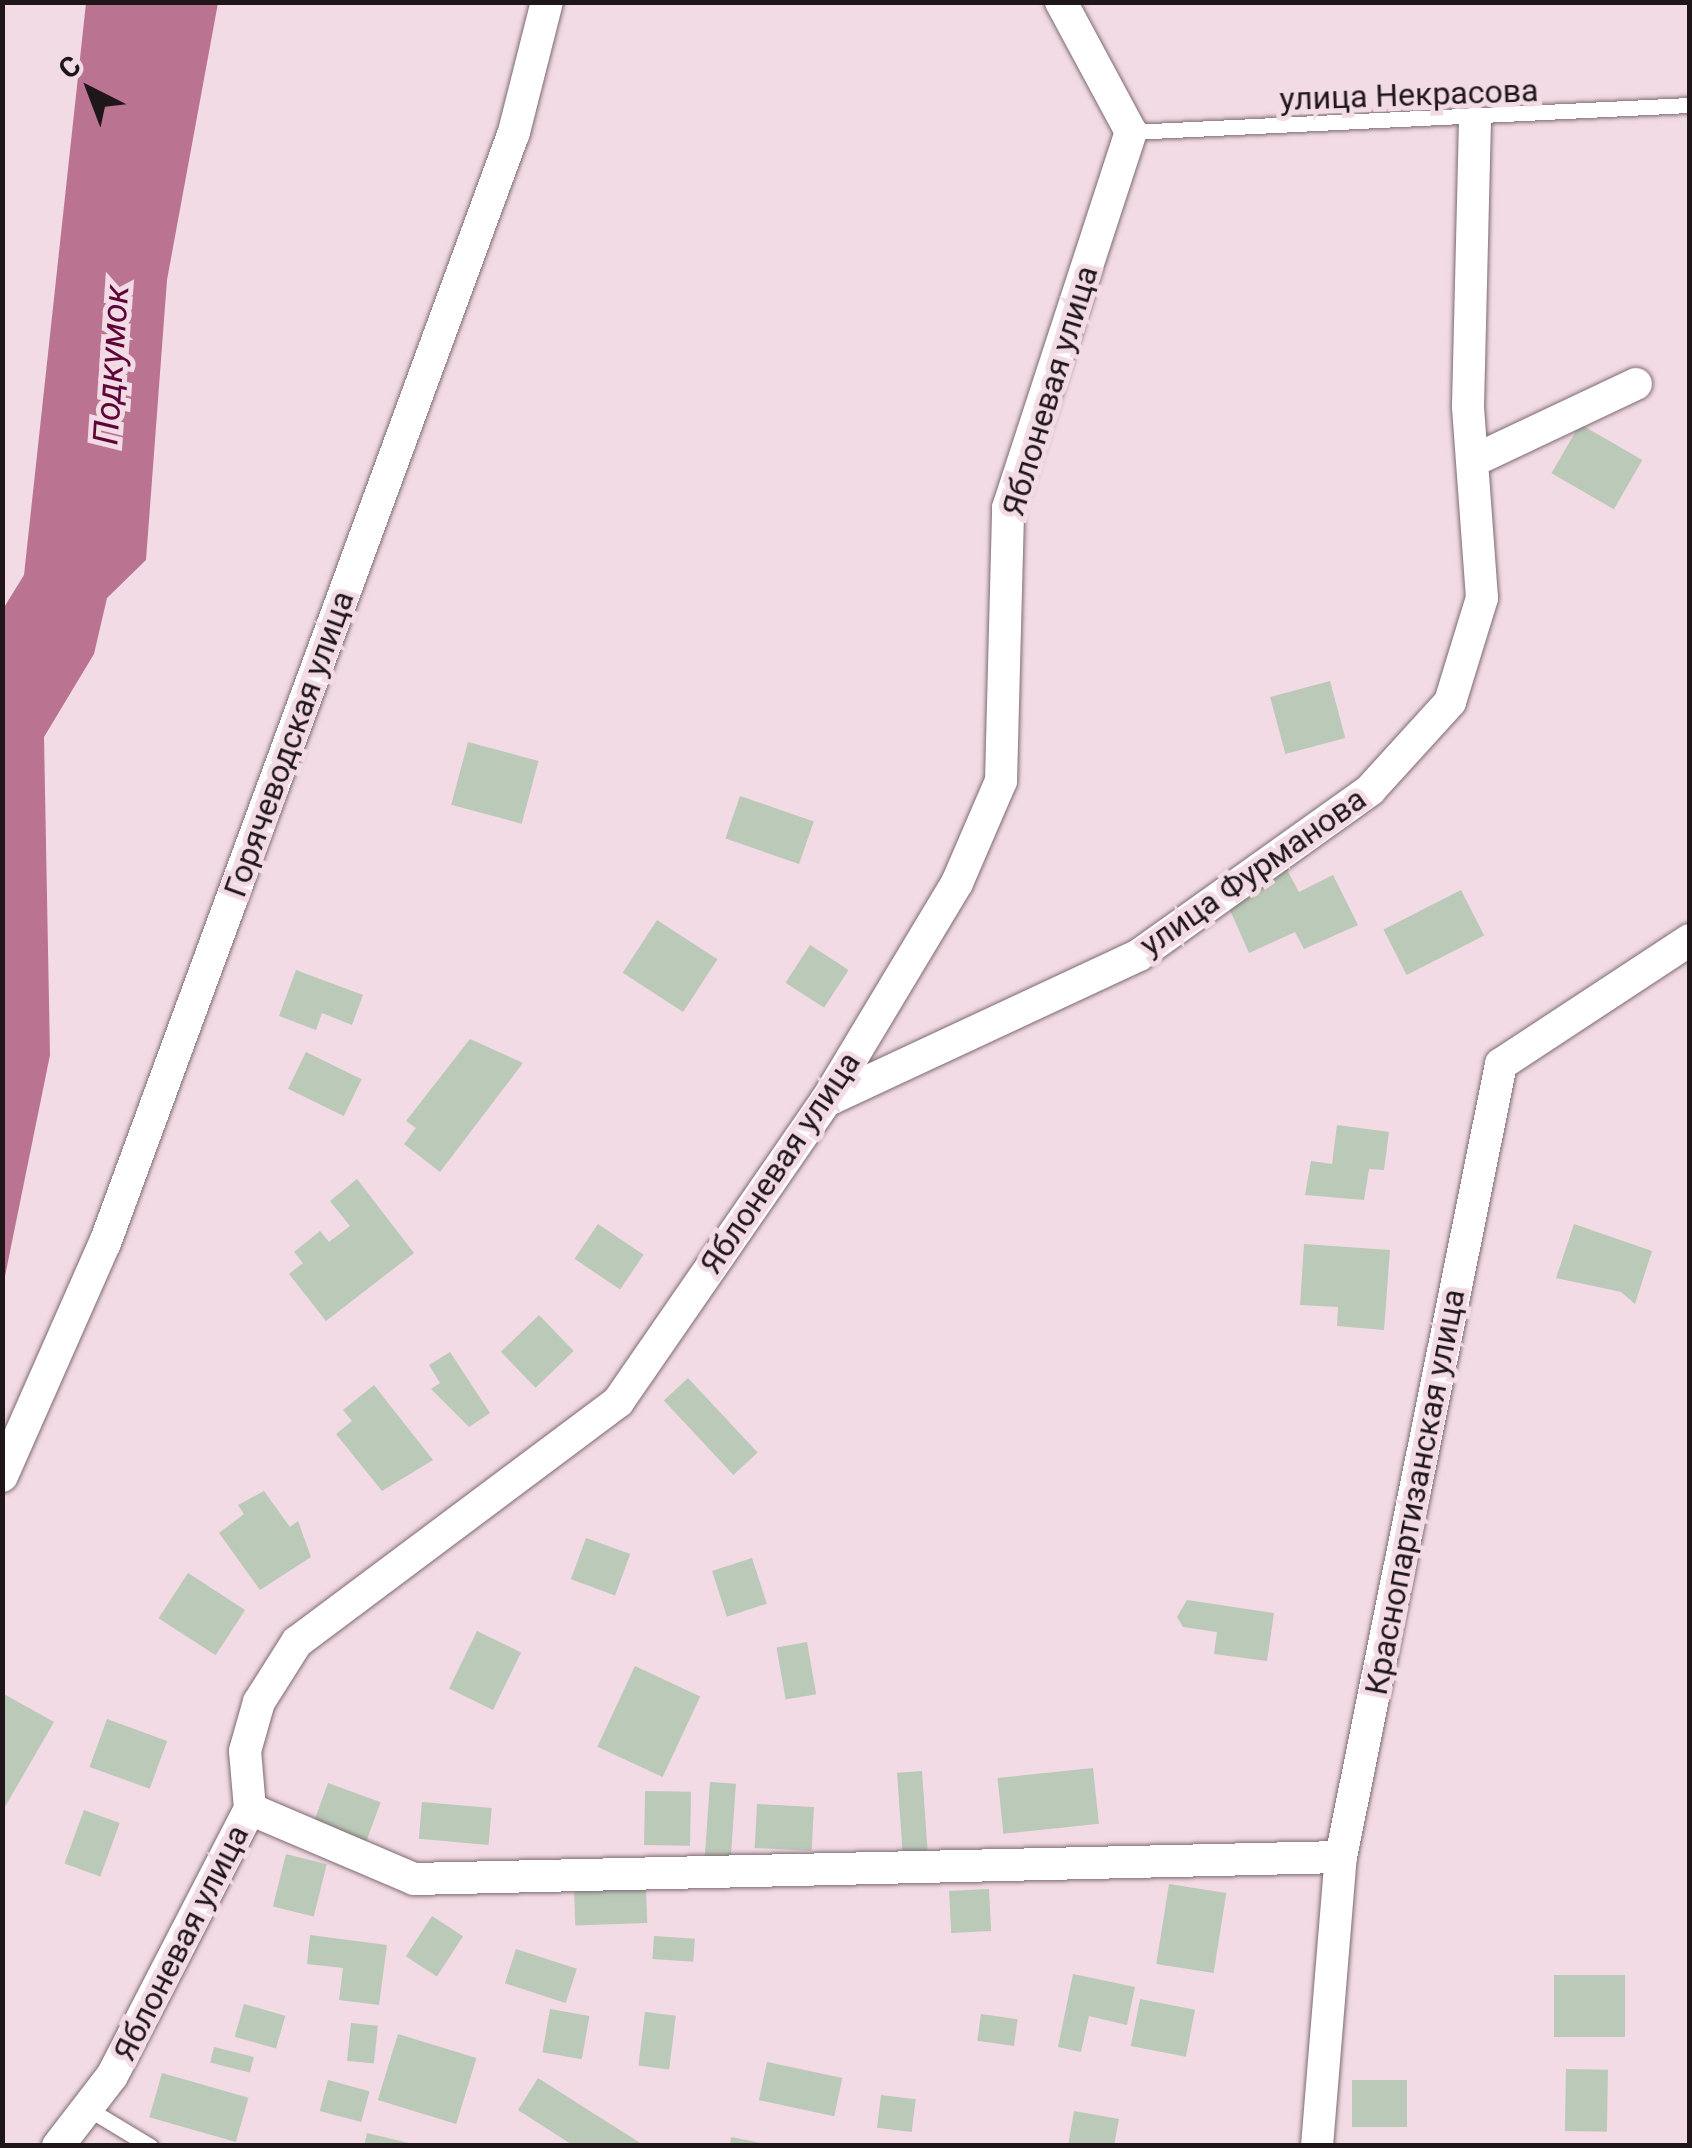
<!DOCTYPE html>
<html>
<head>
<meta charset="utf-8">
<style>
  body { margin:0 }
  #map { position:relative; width:1692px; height:2148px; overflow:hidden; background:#f2dbe4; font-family:Roboto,sans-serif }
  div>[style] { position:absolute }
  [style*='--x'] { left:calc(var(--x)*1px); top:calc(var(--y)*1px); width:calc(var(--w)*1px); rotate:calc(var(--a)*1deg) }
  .water>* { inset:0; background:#ba7492 }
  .building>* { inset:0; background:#bbc9b8; transform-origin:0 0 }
  .roads { filter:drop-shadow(0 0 2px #7e6a72) drop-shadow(0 0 2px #7e6a72) }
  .lane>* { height:15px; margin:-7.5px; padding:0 7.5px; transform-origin:7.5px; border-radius:7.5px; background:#fff }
  .street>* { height:32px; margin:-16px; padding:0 16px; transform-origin:16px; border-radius:16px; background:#fff }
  span { translate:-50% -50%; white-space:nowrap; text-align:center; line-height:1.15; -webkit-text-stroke:10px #f2dbe4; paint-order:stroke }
  .street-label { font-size:32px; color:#1e1619 }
  .water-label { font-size:35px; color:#5d0438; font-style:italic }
  .frame { position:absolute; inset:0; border:5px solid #1e1619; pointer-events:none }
  .north { position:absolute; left:40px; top:40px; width:100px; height:100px; -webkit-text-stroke:8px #f2dbe4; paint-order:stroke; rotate:318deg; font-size:28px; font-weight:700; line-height:40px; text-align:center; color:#1e1619 }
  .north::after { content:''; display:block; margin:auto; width:35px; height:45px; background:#1e1619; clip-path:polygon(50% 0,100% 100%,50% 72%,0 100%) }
</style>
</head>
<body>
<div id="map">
  <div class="water">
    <div style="clip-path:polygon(86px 3px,218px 3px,167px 280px,146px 560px,107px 598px,94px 654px,44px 737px,50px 1055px,3px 1286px,3px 609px,24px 575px)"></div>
  </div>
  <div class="building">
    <div style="left:1580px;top:424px;width:72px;height:57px;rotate:30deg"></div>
    <div style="left:1330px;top:681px;width:59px;height:62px;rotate:75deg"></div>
    <div style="left:468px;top:742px;width:73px;height:65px;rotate:15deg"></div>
    <div style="left:740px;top:796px;width:78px;height:45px;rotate:19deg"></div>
    <div style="clip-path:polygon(1281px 859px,1299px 892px,1333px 875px,1358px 925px,1304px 949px,1295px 932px,1249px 953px,1221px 890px)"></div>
    <div style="left:1461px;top:890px;width:51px;height:87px;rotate:63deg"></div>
    <div style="left:657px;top:920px;width:72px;height:63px;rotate:33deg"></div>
    <div style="left:810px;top:945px;width:46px;height:45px;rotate:33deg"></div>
    <div style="clip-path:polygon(296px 970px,363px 995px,352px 1025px,322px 1013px,316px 1030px,279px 1016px)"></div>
    <div style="clip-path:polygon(470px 1039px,523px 1063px,440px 1172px,404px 1144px,416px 1128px,406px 1121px)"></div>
    <div style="left:306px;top:1052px;width:62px;height:41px;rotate:26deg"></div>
    <div style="clip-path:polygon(1337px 1125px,1389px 1132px,1384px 1170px,1369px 1169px,1364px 1200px,1305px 1195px,1311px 1161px,1332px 1164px)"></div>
    <div style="clip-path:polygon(357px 1179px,414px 1253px,326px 1321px,289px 1274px,303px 1263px,294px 1252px,320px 1231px,329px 1242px,350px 1226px,330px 1201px)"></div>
    <div style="left:598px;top:1224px;width:55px;height:42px;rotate:34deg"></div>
    <div style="clip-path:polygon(1574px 1224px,1652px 1251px,1635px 1304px,1621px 1292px,1556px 1278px)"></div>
    <div style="clip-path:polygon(1304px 1244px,1390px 1250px,1384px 1330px,1337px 1326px,1338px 1307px,1300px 1305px)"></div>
    <div style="left:539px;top:1315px;width:50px;height:53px;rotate:46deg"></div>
    <div style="clip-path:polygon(450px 1352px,490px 1413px,469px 1427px,431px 1389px,440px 1383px,429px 1365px)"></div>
    <div style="left:688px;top:1378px;width:102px;height:33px;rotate:47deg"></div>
    <div style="clip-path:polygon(374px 1385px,433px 1460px,382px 1491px,336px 1434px,352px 1421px,343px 1410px)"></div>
    <div style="clip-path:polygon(264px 1491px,290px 1527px,298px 1521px,311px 1557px,260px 1590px,219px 1533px,244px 1514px,238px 1505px)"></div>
    <div style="left:586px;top:1538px;width:47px;height:44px;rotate:20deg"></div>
    <div style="left:752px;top:1558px;width:48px;height:42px;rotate:72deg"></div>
    <div style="left:188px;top:1573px;width:68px;height:54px;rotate:33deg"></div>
    <div style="clip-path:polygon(1187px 1600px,1274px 1613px,1267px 1661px,1214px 1654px,1217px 1632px,1183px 1627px,1177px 1617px)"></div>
    <div style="left:477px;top:1631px;width:49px;height:64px;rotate:26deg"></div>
    <div style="left:807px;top:1642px;width:53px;height:31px;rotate:80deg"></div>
    <div style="left:635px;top:1666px;width:72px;height:89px;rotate:25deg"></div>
    <div style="clip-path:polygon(2px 1693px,54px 1722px,2px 1812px)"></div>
    <div style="left:107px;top:1719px;width:64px;height:51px;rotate:20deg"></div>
    <div style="left:1093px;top:1768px;width:56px;height:96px;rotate:84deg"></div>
    <div style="left:922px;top:1771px;width:80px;height:25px;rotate:86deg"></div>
    <div style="left:710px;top:1782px;width:26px;height:78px;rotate:4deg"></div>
    <div style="left:328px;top:1783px;width:56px;height:43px;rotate:20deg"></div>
    <div style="left:645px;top:1791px;width:46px;height:54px;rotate:1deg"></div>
    <div style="left:422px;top:1802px;width:70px;height:37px;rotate:5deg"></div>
    <div style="left:757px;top:1804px;width:57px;height:44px;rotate:3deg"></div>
    <div style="left:84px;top:1810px;width:38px;height:57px;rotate:20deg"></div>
    <div style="left:286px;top:1854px;width:42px;height:54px;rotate:14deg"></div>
    <div style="left:1169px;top:1884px;width:58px;height:81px;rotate:9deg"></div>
    <div style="left:646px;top:1888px;width:35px;height:72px;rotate:88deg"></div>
    <div style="left:989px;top:1889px;width:42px;height:40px;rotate:87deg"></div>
    <div style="left:432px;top:1916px;width:37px;height:48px;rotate:33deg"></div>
    <div style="clip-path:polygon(310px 1935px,387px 1945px,379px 2005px,339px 2000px,343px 1968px,307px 1964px)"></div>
    <div style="left:654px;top:1936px;width:41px;height:23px;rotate:4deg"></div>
    <div style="left:516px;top:1949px;width:64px;height:36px;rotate:18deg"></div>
    <div style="clip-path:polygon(1073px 1974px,1135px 1987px,1127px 2025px,1089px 2016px,1081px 2052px,1058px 2047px)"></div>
    <div style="left:1625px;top:1975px;width:62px;height:71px;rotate:90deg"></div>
    <div style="left:1140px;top:1999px;width:56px;height:48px;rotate:11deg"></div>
    <div style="left:244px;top:2004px;width:43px;height:34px;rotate:16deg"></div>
    <div style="left:550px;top:2009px;width:40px;height:44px;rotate:10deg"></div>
    <div style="left:645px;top:2012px;width:31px;height:54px;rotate:7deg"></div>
    <div style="left:981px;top:2014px;width:37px;height:27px;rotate:8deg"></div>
    <div style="left:351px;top:2023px;width:27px;height:38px;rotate:6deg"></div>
    <div style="left:398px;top:2034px;width:82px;height:69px;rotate:17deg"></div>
    <div style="left:214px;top:2047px;width:41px;height:16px;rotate:14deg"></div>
    <div style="left:767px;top:2062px;width:77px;height:39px;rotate:12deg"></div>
    <div style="left:1566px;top:2069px;width:42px;height:62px;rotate:1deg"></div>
    <div style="left:162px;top:2073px;width:90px;height:46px;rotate:16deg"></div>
    <div style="clip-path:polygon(538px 2078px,593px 2113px,645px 2146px,574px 2146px,518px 2110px)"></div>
    <div style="left:328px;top:2080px;width:43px;height:32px;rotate:15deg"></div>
    <div style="left:1352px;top:2080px;width:55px;height:47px"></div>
    <div style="left:881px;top:2095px;width:35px;height:33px;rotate:7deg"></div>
    <div style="clip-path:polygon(1074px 2111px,1119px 2119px,1114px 2146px,1068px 2146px)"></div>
    <div style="clip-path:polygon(367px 2133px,413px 2144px,413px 2146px,364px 2146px)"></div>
    <div style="clip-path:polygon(731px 2137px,766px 2144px,766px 2146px,730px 2146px)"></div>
  </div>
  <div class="roads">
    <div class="lane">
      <div style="--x:1131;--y:132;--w:560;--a:-2.77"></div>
      <div style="--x:87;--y:2108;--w:74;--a:31.1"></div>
    </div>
    <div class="street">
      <div style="--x:1475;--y:460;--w:178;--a:-25.3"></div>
      <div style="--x:826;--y:1101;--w:345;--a:-25"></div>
      <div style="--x:1139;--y:955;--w:284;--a:-35.5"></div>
      <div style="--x:1370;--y:790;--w:119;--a:-47.7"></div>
      <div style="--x:1450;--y:702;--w:109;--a:-72.9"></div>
      <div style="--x:1482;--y:598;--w:193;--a:-94.2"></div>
      <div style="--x:1468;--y:406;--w:283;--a:-88.6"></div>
      <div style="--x:2;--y:1476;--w:255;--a:-66.2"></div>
      <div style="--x:105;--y:1243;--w:1184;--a:-69.79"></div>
      <div style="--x:514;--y:132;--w:134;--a:-75.8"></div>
      <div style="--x:250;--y:1809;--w:178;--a:23.1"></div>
      <div style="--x:414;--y:1879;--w:927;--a:-1.36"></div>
      <div style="--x:58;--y:2146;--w:88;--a:-52.4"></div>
      <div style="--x:112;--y:2076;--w:301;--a:-62.7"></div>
      <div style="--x:250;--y:1809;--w:58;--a:-94.9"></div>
      <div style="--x:245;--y:1751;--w:51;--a:-74.1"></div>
      <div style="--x:259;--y:1702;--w:71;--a:-57.7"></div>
      <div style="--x:297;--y:1642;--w:401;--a:-36.8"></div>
      <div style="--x:618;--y:1402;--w:366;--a:-55.4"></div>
      <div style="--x:826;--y:1101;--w:254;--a:-59"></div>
      <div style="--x:957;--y:883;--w:111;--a:-66.7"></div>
      <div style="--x:1001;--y:781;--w:273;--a:-88.5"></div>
      <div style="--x:1008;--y:508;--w:396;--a:-71.9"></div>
      <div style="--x:1131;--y:132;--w:148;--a:-118.3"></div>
      <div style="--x:1317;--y:2146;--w:290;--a:-85.3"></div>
      <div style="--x:1341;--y:1857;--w:809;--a:-78.59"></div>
      <div style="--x:1501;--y:1064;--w:226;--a:-33.3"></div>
    </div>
  </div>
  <div class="street-label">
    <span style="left:1409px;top:95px;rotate:-2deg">улица Некрасова</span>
    <span style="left:1050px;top:391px;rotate:-73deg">Яблоневая улица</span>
    <span style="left:289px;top:744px;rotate:-70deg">Горячеводская улица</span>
    <span style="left:1253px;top:872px;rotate:-35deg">улица Фурманова</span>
    <span style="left:780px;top:1163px;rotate:-56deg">Яблоневая улица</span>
    <span style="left:1415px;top:1492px;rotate:-79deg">Краснопартизанская улица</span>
    <span style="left:181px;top:1943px;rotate:-63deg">Яблоневая улица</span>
  </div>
  <div class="water-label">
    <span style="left:112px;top:365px;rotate:-86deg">Подкумок</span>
  </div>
  <div class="frame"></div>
  <div class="north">С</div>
</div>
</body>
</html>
